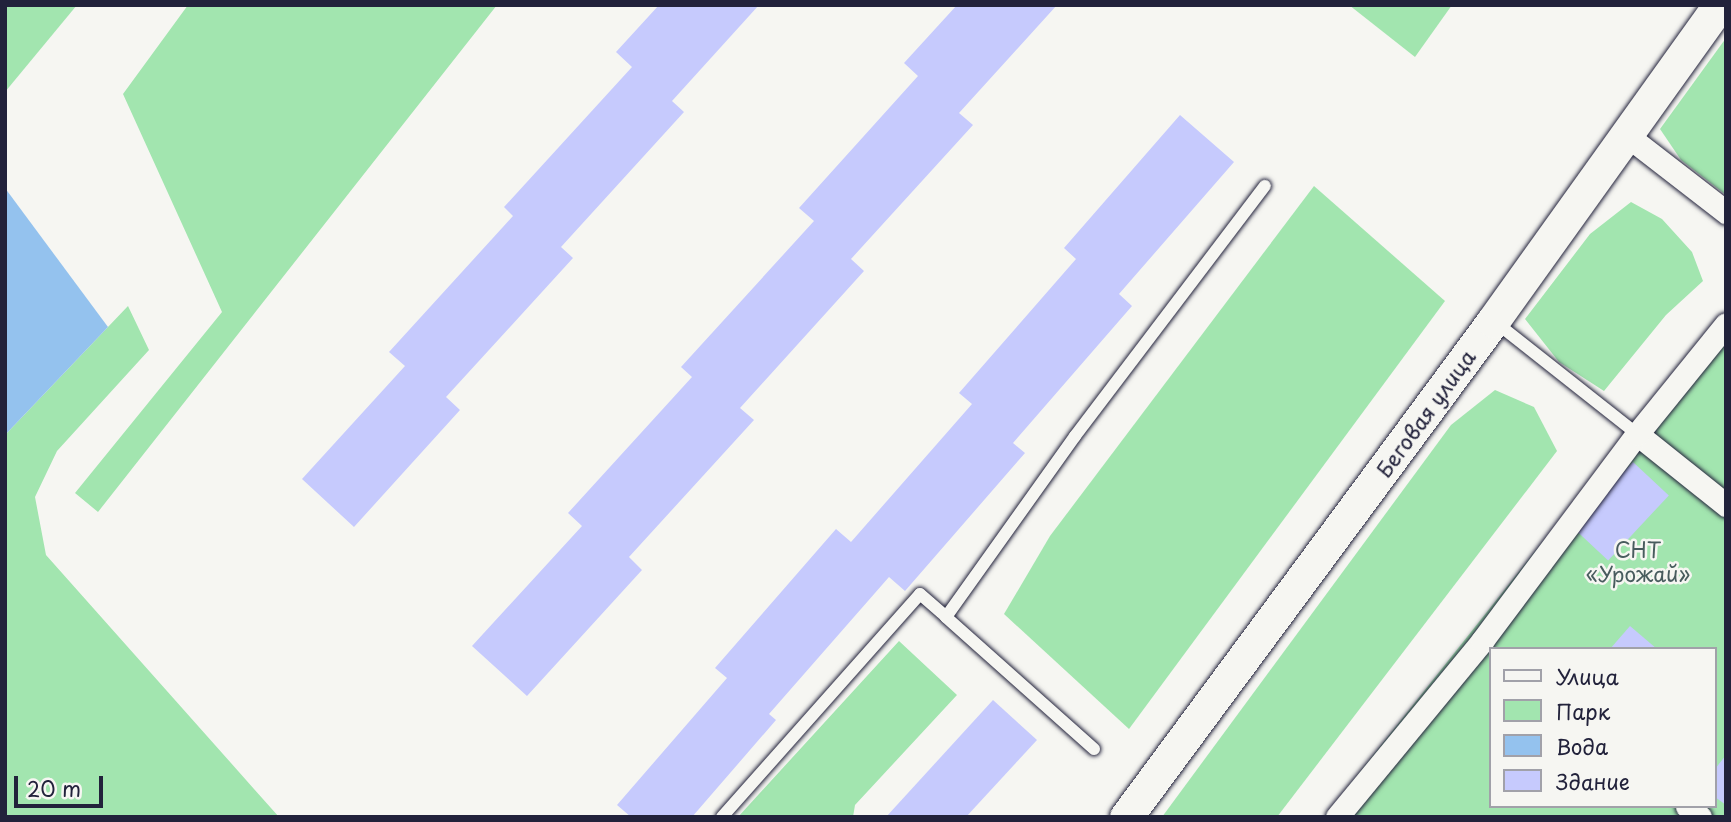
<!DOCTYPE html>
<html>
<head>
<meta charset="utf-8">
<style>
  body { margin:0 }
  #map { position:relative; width:1731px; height:822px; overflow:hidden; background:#f6f6f2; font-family:"Playpen Sans",sans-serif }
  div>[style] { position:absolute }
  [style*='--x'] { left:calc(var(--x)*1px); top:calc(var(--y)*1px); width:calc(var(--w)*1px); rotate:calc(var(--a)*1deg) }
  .green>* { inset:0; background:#a2e5af }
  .water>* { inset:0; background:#94c2ee }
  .building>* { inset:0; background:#c6cafd; transform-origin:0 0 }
  .roads { filter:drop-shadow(0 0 2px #22223b) drop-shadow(0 0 2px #22223b) }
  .lane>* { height:12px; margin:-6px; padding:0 6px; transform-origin:6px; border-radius:6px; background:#f6f6f2 }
  .street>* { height:23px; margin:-11.5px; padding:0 11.5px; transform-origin:11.5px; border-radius:11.5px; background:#f6f6f2 }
  .secondary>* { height:33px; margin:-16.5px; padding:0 16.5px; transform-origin:16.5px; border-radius:16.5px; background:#f6f6f2 }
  span { translate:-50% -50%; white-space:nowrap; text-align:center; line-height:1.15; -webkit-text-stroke:5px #f6f6f2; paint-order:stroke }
  .street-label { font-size:21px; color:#22223b }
  .park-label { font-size:21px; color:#485c5e }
  .frame { position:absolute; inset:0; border:7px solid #22223b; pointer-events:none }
  .legend { position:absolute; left:1489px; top:647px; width:228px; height:161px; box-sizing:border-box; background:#f6f6f2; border:2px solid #a1a1a9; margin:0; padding:9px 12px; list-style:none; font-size:21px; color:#22223b }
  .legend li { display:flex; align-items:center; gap:14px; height:35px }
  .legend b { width:35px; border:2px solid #a1a1a9 }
  .scale { position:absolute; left:14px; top:776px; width:89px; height:32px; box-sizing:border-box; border:4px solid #22223b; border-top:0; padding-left:9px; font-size:21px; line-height:24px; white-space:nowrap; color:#22223b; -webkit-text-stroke:5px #f6f6f2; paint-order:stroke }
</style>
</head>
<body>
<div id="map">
  <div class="green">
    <div style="clip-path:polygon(5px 5px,77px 5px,5px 92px)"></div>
    <div style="clip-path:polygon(188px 5px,497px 5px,98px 512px,75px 493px,222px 312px,123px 94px)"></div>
    <div style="clip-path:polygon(1349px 5px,1452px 5px,1415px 57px)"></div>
    <div style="clip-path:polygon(1726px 38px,1726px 195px,1681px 160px,1660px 129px)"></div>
    <div style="clip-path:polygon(1314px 186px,1445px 301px,1129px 729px,1004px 614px,1050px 536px)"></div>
    <div style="clip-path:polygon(1631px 202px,1662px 219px,1692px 252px,1703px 281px,1666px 315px,1604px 391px,1559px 362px,1525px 319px,1590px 234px)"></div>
    <div style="clip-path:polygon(128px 306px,149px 350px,57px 451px,35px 497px,46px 555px,279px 817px,5px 817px,5px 435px)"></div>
    <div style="clip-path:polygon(evenodd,1726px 311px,1726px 817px,1324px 817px,1726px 311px,1491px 649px,1715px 649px,1715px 806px,1491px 806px,1491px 649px)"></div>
    <div style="clip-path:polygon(1495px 390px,1534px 407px,1557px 451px,1277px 817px,1162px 817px,1451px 425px)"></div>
    <div style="clip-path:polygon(899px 641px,957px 695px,855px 805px,853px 817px,738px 817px)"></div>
  </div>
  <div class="water">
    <div style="clip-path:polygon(5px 188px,108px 327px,5px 435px)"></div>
  </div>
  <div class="building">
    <div style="clip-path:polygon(659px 5px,759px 5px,672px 101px,684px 112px,561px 247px,573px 258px,446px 397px,460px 410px,354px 527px,302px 479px,405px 366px,389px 352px,513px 216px,504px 207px,632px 67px,616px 52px)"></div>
    <div style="clip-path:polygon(957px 5px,1057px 5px,959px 113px,973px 125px,851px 259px,864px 271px,740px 408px,754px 420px,629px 557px,642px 570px,527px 696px,472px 646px,582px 526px,568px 513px,692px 377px,681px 367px,814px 221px,799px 208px,918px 76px,904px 63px)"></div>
    <div style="clip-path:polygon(1180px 115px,1234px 162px,1119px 294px,1132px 306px,1013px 443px,1025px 453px,905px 591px,889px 577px,769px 714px,776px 720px,692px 817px,631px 817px,617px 805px,727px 678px,715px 668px,836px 529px,851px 542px,972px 404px,959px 393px,1076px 259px,1064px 248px)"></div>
    <div style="left:1633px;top:462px;width:49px;height:89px;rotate:43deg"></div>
    <div style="clip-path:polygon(1630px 626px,1657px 649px,1610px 649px)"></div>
    <div style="clip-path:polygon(993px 700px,1037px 740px,966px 817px,886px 817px)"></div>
    <div style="clip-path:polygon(1726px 755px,1726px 805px,1715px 797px,1715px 769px)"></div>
  </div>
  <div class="roads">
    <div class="lane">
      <div style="--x:1494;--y:321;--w:182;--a:38.3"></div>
      <div style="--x:1094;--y:749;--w:198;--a:-138.3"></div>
      <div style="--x:946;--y:617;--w:222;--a:-54.5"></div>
      <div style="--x:1075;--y:436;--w:314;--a:-52.8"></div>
      <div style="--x:722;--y:817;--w:298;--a:-48.4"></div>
      <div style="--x:920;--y:594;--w:35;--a:41"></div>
    </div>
    <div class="street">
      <div style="--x:1625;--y:134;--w:128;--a:37.7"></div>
      <div style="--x:1637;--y:434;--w:114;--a:38.6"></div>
      <div style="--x:1687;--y:806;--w:17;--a:40"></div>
      <div style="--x:1337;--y:817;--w:228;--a:-50.5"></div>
      <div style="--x:1482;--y:641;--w:259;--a:-53.2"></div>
      <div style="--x:1637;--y:434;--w:141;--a:-51"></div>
    </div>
    <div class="secondary">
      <div style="--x:1126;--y:817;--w:617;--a:-53.5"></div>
      <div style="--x:1493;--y:321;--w:388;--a:-54.4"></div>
    </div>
  </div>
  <div class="street-label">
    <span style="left:1425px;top:413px;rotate:-54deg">Беговая улица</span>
  </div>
  <div class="park-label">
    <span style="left:1638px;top:561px">СНТ<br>«Урожай»</span>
  </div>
  <div class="frame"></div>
  <ul class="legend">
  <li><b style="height:9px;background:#f6f6f2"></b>Улица</li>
  <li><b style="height:19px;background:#a2e5af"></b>Парк</li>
  <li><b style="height:19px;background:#94c2ee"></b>Вода</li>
  <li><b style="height:19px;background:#c6cafd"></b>Здание</li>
  </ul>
  <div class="scale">20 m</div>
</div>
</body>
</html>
